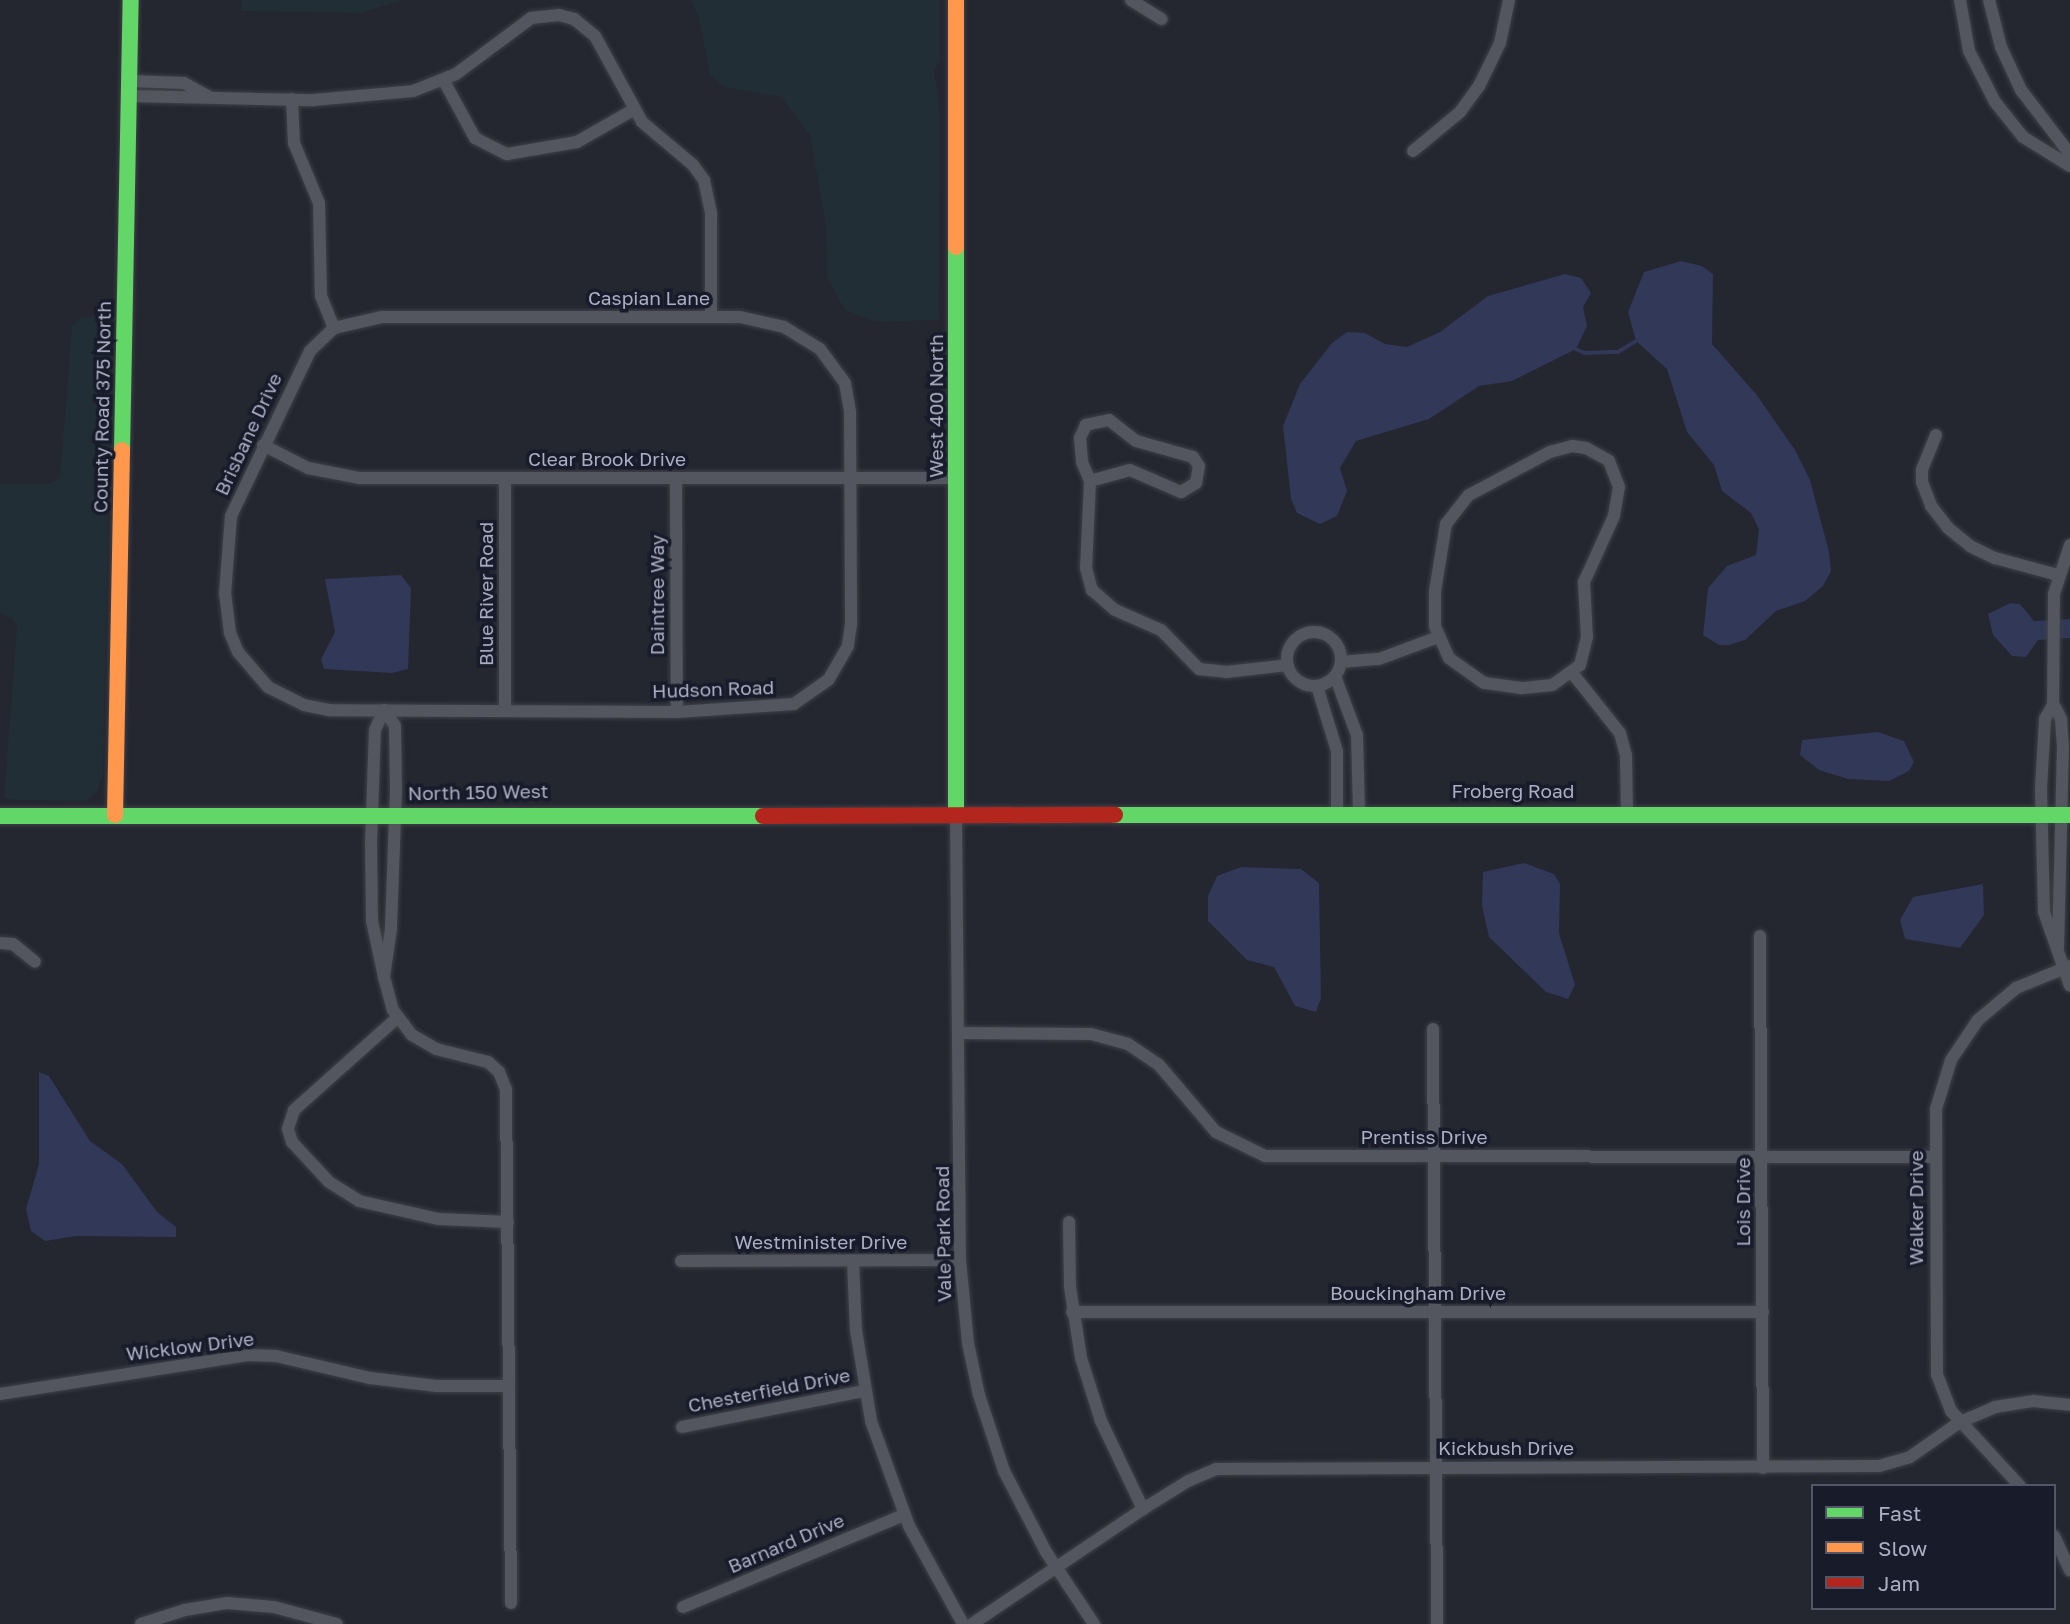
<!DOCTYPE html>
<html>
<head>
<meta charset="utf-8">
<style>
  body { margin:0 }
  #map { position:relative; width:2070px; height:1624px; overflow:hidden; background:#242630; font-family:"Golos Text",sans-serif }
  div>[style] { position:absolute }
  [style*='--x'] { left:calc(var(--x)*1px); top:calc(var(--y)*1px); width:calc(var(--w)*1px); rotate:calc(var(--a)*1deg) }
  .green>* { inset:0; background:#212e35 }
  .water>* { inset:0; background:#313858 }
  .stream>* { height:3.5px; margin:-1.75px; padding:0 1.75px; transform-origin:1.75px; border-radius:1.75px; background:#313858 }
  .roads { filter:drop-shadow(0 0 2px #3e4047) drop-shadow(0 0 2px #3e4047) }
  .street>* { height:12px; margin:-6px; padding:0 6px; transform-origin:6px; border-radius:6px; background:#53555f }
  .street>.ring { margin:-6px; padding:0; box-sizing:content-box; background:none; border:12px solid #53555f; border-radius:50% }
  .fast>* { height:16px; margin:-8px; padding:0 8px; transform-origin:8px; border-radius:8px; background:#63d668 }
  .slow>* { height:16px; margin:-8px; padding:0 8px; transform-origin:8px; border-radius:8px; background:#ff974d }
  .jam>* { height:16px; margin:-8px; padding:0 8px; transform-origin:8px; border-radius:8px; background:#b3261e }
  span { translate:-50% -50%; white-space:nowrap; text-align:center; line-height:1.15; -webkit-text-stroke:7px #181b2a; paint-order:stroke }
  .street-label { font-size:19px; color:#acafc3 }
  .legend { position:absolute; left:1811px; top:1484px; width:245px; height:126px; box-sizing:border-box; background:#181b2a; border:2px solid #535667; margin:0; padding:9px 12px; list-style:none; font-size:21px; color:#acafc3 }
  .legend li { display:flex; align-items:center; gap:14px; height:35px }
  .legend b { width:35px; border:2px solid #535667 }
</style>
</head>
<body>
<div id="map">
  <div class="green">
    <div style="clip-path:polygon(242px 0,405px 0,360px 13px,241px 11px)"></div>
    <div style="clip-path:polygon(691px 0,940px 0,940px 61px,934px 69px,940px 116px,939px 320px,876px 322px,845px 310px,827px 278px,826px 227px,810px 135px,781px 97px,723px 87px,710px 74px,699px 18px)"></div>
    <div style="clip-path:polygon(82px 317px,112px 317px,103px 775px,97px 792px,86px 801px,15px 800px,4px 798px,17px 626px,12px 618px,0 614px,0 484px,50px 484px,60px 477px,72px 326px)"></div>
  </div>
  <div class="water">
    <div style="clip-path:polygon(1681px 261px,1702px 266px,1713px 274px,1712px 344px,1756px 394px,1795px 450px,1810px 480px,1829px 552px,1831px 571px,1823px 586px,1805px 601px,1776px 611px,1745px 640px,1729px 645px,1719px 645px,1703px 635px,1708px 588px,1727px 566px,1756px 555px,1759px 529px,1751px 513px,1722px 491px,1714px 465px,1687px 432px,1667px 369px,1636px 341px,1628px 312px,1644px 272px)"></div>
    <div style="clip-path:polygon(1565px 274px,1581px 278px,1591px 293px,1583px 307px,1587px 326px,1576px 349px,1512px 381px,1479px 386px,1429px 419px,1356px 441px,1340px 468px,1347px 491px,1337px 516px,1320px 524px,1297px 513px,1291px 499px,1283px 426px,1300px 384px,1332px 343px,1347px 332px,1365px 333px,1385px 344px,1407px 347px,1440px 332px,1488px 296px)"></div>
    <div style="clip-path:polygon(401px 575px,411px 588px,408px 669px,392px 673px,324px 669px,321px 659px,335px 632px,325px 579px)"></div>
    <div style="clip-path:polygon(2010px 603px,2020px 604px,2034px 621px,2070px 619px,2070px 638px,2038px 640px,2026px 657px,2012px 656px,1993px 635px,1988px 614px)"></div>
    <div style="clip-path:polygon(1878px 732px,1904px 741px,1914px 762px,1909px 771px,1889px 781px,1848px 779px,1819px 770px,1800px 755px,1802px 740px)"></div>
    <div style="clip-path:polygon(1524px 863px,1554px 874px,1560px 884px,1559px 933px,1575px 985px,1568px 999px,1546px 992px,1489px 937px,1482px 906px,1483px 872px)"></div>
    <div style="clip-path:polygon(1241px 867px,1301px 869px,1319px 883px,1321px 998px,1316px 1012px,1295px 1006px,1274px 967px,1247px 960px,1208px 921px,1208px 896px,1217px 876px)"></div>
    <div style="clip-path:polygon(1983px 884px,1984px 915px,1960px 948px,1905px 939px,1900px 920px,1913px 897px)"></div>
    <div style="clip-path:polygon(39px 1072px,49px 1076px,90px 1141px,122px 1164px,157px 1212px,176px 1227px,176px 1237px,76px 1236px,45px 1241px,31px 1231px,26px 1209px,39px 1164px)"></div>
  </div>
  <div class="stream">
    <div style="--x:1576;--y:349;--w:10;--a:24"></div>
    <div style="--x:1585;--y:353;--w:33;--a:-2"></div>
    <div style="--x:1618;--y:352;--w:21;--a:-31"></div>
  </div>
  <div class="roads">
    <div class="street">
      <div style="--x:1131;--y:0;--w:36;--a:32"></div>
      <div style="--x:1960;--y:0;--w:52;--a:80"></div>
      <div style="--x:1969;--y:51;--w:57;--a:63"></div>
      <div style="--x:1995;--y:102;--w:45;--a:51.3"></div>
      <div style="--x:2023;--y:137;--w:55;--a:31.7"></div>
      <div style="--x:1989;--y:0;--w:49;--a:75.7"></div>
      <div style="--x:2001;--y:47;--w:47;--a:65.1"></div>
      <div style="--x:2021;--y:90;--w:81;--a:52.6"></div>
      <div style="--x:130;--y:81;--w:54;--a:2.1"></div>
      <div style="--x:184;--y:83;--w:29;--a:29"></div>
      <div style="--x:444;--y:81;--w:65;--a:61.5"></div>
      <div style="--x:475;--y:138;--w:36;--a:27"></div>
      <div style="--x:507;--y:154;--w:71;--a:-9.7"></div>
      <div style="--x:577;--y:142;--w:64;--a:-29.7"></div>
      <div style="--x:130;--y:96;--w:183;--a:1.3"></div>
      <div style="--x:313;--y:100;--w:100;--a:-5.1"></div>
      <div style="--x:413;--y:91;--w:46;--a:-21.6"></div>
      <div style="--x:456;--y:74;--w:94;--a:-36.7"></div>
      <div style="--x:531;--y:18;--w:28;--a:-6"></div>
      <div style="--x:559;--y:15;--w:16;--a:15"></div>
      <div style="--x:574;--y:19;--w:27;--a:39"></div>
      <div style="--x:595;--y:36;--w:98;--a:61.3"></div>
      <div style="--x:642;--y:122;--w:67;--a:40.1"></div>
      <div style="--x:693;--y:165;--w:19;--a:54"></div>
      <div style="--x:704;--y:180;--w:35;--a:78"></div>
      <div style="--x:711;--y:214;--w:103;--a:90"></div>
      <div style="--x:292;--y:99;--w:44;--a:87.4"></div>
      <div style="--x:294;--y:143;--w:65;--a:67.4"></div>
      <div style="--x:319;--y:203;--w:93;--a:88.8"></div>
      <div style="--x:321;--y:296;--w:35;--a:68"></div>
      <div style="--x:1413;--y:151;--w:61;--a:-39.7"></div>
      <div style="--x:1460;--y:112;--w:32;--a:-54"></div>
      <div style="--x:1479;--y:86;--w:48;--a:-64"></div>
      <div style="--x:1500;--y:43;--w:44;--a:-78.2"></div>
      <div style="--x:382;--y:317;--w:358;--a:0"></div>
      <div style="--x:740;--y:317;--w:45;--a:12.8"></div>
      <div style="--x:784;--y:327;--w:42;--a:31.4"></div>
      <div style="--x:820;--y:349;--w:42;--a:53.7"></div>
      <div style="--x:845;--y:383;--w:29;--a:80"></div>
      <div style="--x:850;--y:412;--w:212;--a:89.7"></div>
      <div style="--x:851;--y:624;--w:22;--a:98"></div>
      <div style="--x:848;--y:646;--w:39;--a:120"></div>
      <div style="--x:828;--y:680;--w:42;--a:144.8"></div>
      <div style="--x:794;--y:704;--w:117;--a:176.1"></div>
      <div style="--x:677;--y:712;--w:348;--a:-179.7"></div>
      <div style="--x:329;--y:710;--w:25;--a:-169"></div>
      <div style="--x:304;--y:705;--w:40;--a:-153.4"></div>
      <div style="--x:268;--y:687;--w:46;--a:-130.6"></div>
      <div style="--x:238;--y:652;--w:21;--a:-113"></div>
      <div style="--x:230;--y:633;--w:39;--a:-97"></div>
      <div style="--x:225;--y:594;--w:78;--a:-85.6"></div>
      <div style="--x:231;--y:516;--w:183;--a:-64.4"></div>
      <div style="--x:310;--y:351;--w:33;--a:-44"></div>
      <div style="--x:334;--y:328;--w:49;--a:-12.9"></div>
      <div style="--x:1936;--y:435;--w:38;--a:112"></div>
      <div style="--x:1922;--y:470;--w:12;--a:90"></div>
      <div style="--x:1922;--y:482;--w:26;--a:69"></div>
      <div style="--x:1931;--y:506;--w:28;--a:52"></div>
      <div style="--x:1948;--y:528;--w:28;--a:39"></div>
      <div style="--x:1970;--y:546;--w:28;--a:26"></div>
      <div style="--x:1995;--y:558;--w:65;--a:15.1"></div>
      <div style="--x:263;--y:445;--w:51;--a:27.1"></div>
      <div style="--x:308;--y:468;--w:53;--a:10.9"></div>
      <div style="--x:360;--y:478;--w:597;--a:0"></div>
      <div style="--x:1572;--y:446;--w:14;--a:8"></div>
      <div style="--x:1586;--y:448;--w:26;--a:29"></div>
      <div style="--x:1609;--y:461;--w:28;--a:69"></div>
      <div style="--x:1619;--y:487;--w:29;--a:100"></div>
      <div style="--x:1614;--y:516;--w:72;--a:114.4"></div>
      <div style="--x:1584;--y:582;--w:55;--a:86.9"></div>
      <div style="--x:1587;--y:637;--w:29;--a:104"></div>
      <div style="--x:1580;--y:665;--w:34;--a:144"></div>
      <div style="--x:1552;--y:685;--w:31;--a:174"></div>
      <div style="--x:1521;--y:688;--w:37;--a:-172"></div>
      <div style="--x:1484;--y:683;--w:43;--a:-144.5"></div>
      <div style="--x:1449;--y:658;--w:35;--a:-114"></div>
      <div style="--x:1435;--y:626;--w:35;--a:-90"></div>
      <div style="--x:1435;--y:591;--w:68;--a:-80.7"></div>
      <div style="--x:1446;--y:524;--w:37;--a:-52"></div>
      <div style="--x:1469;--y:495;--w:92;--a:-28"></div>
      <div style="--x:1550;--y:452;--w:23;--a:-15"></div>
      <div style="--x:676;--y:479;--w:233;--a:89.8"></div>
      <div style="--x:1090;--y:481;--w:41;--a:-15.4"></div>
      <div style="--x:1130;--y:470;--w:56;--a:23.3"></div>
      <div style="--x:1181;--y:492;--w:17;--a:-31"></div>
      <div style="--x:1196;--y:483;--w:17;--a:-80"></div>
      <div style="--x:1199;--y:466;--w:11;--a:-124"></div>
      <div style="--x:1193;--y:457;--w:59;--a:-164.3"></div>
      <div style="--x:1136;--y:441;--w:34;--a:-142"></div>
      <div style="--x:1109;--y:420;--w:24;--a:168"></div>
      <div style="--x:1086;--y:425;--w:14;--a:115"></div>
      <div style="--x:1080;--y:438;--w:24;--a:85"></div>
      <div style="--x:1082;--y:462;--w:21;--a:67"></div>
      <div style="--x:1090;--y:481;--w:87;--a:92.6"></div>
      <div style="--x:1086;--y:568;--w:23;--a:75"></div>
      <div style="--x:1092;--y:590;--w:30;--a:41"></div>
      <div style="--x:1115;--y:610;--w:50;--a:23.5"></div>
      <div style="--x:1161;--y:630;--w:54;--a:45.7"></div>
      <div style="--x:1199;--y:669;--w:27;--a:6"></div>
      <div style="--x:1226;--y:672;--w:62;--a:-6.4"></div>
      <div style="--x:2070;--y:545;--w:52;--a:108.1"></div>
      <div style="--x:2054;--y:594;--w:111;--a:90.5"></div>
      <div style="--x:2053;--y:705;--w:16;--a:120"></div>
      <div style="--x:2045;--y:719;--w:70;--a:93.3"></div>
      <div style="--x:2041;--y:789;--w:123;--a:88.6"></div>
      <div style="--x:2044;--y:912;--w:78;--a:70.6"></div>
      <div class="ring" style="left:1287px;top:632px;width:42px;height:42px"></div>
      <div style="--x:1341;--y:662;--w:38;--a:-5"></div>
      <div style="--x:1379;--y:659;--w:63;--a:-20.4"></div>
      <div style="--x:1573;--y:674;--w:75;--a:51.5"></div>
      <div style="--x:1620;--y:733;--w:23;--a:75"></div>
      <div style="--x:1626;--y:755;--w:57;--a:89"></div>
      <div style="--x:1335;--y:676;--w:63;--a:69.6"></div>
      <div style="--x:1357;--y:735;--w:77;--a:88.5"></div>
      <div style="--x:1317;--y:686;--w:68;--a:72.9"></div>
      <div style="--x:1337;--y:751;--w:61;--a:90"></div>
      <div style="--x:2054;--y:705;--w:16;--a:63"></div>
      <div style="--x:2061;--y:719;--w:26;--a:86"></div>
      <div style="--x:2063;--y:745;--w:202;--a:91.4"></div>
      <div style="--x:505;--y:709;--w:231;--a:-90"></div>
      <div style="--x:384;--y:710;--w:19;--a:55"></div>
      <div style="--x:395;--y:726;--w:64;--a:89.1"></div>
      <div style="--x:396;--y:790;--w:139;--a:92.1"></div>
      <div style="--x:391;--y:929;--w:49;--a:98.3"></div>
      <div style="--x:384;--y:977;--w:57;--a:-102.1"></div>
      <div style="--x:372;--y:921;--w:78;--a:-90.7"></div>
      <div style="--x:371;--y:843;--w:113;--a:-88"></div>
      <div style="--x:375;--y:730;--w:22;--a:-66"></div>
      <div style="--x:956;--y:813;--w:447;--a:89.5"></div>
      <div style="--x:960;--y:1260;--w:83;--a:84.5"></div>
      <div style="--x:968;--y:1343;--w:53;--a:78.1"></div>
      <div style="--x:979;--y:1395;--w:80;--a:71.8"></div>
      <div style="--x:1004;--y:1471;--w:91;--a:62.6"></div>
      <div style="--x:1046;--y:1552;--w:87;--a:56.3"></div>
      <div style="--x:1760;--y:936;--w:532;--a:89.68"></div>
      <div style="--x:0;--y:943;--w:13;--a:4"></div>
      <div style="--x:13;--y:944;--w:28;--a:39"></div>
      <div style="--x:384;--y:977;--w:34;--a:75"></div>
      <div style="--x:393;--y:1010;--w:31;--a:53"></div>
      <div style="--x:412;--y:1035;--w:28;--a:30"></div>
      <div style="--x:436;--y:1049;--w:54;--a:14"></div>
      <div style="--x:488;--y:1062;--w:15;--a:42"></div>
      <div style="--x:499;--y:1072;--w:18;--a:68"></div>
      <div style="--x:506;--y:1089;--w:514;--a:89.44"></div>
      <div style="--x:397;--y:1018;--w:138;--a:138.2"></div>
      <div style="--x:294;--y:1110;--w:20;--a:108"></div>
      <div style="--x:288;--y:1129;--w:14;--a:73"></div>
      <div style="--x:292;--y:1142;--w:54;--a:47.2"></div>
      <div style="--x:329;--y:1182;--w:36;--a:32"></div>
      <div style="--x:359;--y:1201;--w:82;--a:12.7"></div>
      <div style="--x:439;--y:1219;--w:69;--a:2.5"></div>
      <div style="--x:1433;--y:1029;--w:595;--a:89.61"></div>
      <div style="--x:958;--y:1033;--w:133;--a:0.4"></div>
      <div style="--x:1091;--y:1034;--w:38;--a:15"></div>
      <div style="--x:1128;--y:1044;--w:37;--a:34"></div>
      <div style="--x:1159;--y:1065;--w:88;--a:49.6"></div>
      <div style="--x:1216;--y:1132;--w:55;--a:26.1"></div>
      <div style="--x:1265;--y:1156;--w:670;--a:0.09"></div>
      <div style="--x:1069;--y:1222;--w:65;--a:89.1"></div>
      <div style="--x:1070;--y:1287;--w:72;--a:81.2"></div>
      <div style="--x:1081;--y:1358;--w:66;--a:72.4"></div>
      <div style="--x:1101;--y:1421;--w:98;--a:64.5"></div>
      <div style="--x:681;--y:1261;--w:279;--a:-0.2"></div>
      <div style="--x:853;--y:1262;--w:68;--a:87.5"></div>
      <div style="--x:856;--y:1330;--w:92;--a:80.6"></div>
      <div style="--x:871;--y:1421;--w:112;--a:70.1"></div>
      <div style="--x:909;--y:1526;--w:112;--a:61.1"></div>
      <div style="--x:1072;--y:1312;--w:691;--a:0"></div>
      <div style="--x:0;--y:1394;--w:251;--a:-8.9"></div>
      <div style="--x:248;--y:1355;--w:28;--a:2"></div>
      <div style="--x:276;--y:1356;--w:97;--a:13.2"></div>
      <div style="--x:370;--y:1378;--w:67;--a:6.8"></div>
      <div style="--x:437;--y:1386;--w:72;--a:0"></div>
      <div style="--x:682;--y:1427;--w:185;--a:-11.2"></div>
      <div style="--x:2020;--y:1486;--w:102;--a:-132.6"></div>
      <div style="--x:1951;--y:1411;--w:39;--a:-111"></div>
      <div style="--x:1937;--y:1375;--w:266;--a:-90.2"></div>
      <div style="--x:1936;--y:1109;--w:51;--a:-73"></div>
      <div style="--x:1951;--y:1060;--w:48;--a:-56"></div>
      <div style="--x:1978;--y:1020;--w:50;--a:-40.1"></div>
      <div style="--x:2016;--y:988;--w:58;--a:-22.2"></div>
      <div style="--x:2054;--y:1536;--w:38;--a:65"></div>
      <div style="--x:683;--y:1607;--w:239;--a:-22.6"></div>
      <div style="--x:141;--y:1624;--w:46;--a:-17.7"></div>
      <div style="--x:185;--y:1610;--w:43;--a:-9.5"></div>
      <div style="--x:227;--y:1603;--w:47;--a:4.9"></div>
      <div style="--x:274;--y:1607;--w:65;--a:15.1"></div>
      <div style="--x:972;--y:1624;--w:206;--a:-33.9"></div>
      <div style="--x:1143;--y:1509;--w:53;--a:-31.9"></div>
      <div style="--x:1188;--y:1481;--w:30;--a:-23"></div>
      <div style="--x:1216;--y:1469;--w:663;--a:-0.26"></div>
      <div style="--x:1879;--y:1466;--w:32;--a:-16"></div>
      <div style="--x:1910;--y:1457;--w:61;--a:-35"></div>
      <div style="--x:1960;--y:1422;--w:38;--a:-23"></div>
      <div style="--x:1995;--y:1407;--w:38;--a:-9"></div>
      <div style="--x:2033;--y:1401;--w:37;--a:6"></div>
    </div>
    <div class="fast">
      <div style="--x:956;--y:247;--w:566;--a:90"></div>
      <div style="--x:122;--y:450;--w:450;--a:-88.9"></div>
      <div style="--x:1115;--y:815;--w:955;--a:0"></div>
      <div style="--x:0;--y:816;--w:763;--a:0"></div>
    </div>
    <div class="slow">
      <div style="--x:956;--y:0;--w:247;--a:90"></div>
      <div style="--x:115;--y:815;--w:365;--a:-88.9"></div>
    </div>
    <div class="jam">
      <div style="--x:763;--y:816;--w:352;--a:-0.2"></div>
    </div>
  </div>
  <div class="street-label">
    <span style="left:649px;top:298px">Caspian Lane</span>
    <span style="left:936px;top:406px;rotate:-90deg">West 400 North</span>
    <span style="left:102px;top:407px;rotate:-89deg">County Road 375 North</span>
    <span style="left:248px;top:434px;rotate:-65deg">Brisbane Drive</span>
    <span style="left:607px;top:459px">Clear Brook Drive</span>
    <span style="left:486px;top:594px;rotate:-90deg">Blue River Road</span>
    <span style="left:657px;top:595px;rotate:-90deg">Daintree Way</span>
    <span style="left:713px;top:689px;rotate:-2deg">Hudson Road</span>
    <span style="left:1513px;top:791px">Froberg Road</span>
    <span style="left:478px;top:792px;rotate:-1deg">North 150 West</span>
    <span style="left:1424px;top:1137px">Prentiss Drive</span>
    <span style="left:1743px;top:1202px;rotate:-90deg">Lois Drive</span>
    <span style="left:1916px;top:1208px;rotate:-90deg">Walker Drive</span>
    <span style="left:943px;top:1234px;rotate:-91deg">Vale Park Road</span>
    <span style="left:821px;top:1242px">Westminister Drive</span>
    <span style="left:1418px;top:1293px">Bouckingham Drive</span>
    <span style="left:190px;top:1346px;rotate:-7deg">Wicklow Drive</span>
    <span style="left:769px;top:1390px;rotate:-11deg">Chesterfield Drive</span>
    <span style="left:1506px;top:1448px">Kickbush Drive</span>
    <span style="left:786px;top:1543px;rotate:-23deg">Barnard Drive</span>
  </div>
  <ul class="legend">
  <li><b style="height:9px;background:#63d668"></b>Fast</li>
  <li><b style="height:9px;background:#ff974d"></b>Slow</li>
  <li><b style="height:9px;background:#b3261e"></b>Jam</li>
  </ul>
</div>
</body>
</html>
